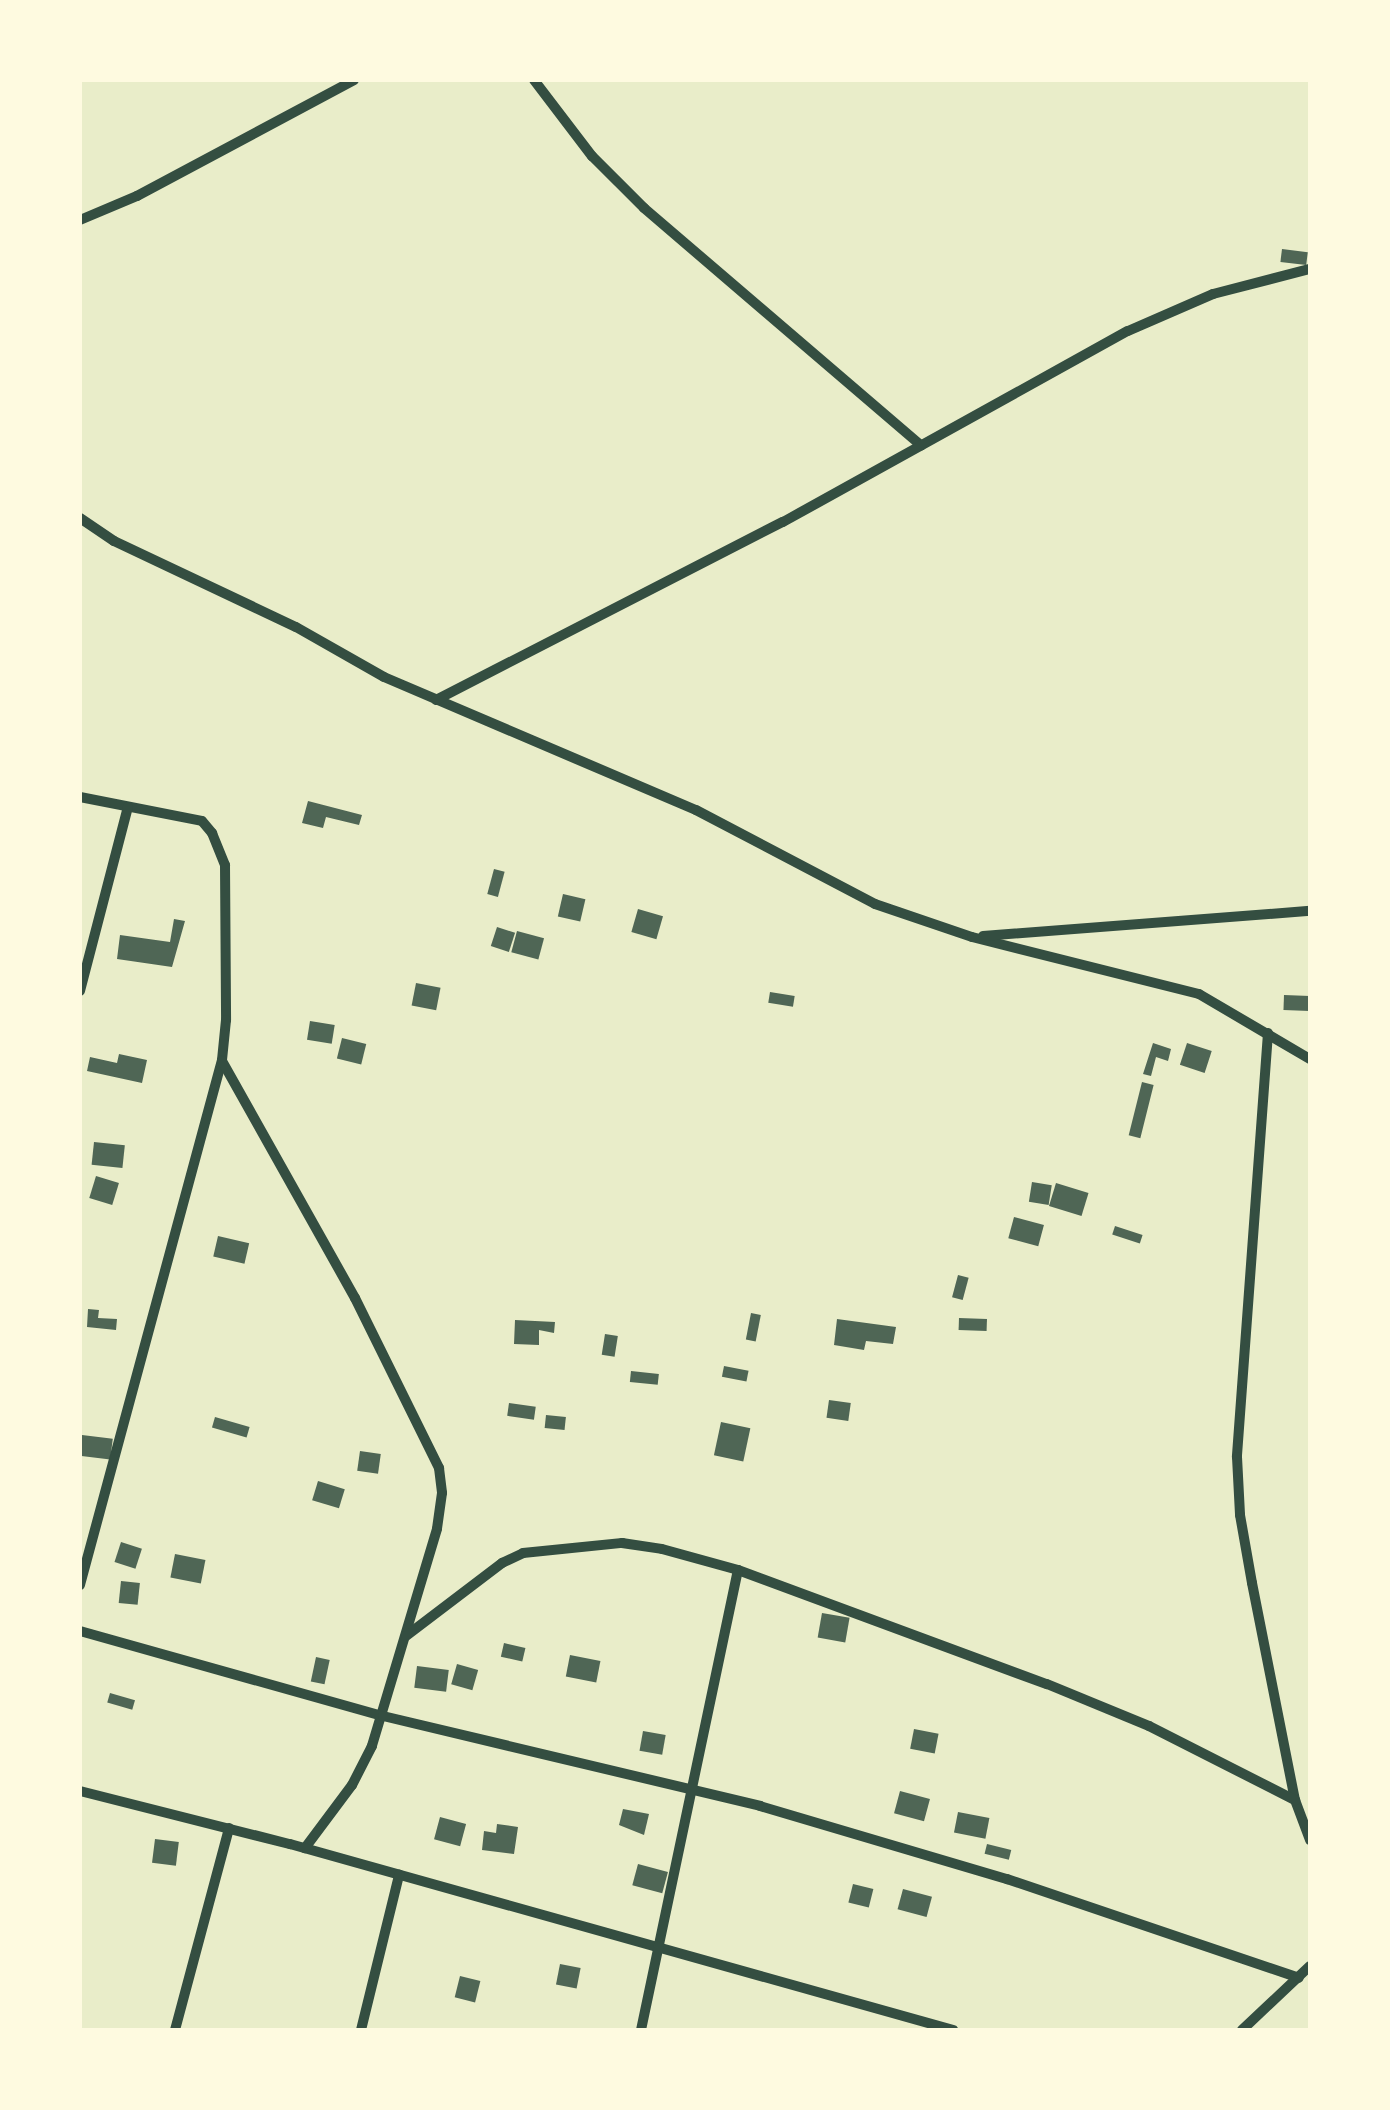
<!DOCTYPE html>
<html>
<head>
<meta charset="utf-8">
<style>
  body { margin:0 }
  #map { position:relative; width:1390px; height:2110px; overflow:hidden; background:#e9edc9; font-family:Merriweather,serif }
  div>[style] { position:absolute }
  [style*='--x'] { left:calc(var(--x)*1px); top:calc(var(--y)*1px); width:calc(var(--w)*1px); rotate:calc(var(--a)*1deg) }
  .building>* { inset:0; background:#4f6655; transform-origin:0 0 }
  .minor>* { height:10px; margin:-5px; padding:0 5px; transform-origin:5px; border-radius:5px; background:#344e41 }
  span { translate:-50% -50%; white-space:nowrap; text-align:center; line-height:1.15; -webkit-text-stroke:10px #fefae0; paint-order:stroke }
  .frame { position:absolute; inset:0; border:82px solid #fefae0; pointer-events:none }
</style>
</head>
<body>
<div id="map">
  <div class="building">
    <div style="left:1282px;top:249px;width:26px;height:13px;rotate:7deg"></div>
    <div style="clip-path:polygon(308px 801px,362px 815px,359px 825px,326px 817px,323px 828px,302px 823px)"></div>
    <div style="left:494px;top:869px;width:11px;height:26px;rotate:15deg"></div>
    <div style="left:563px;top:894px;width:23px;height:23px;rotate:13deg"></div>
    <div style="left:638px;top:909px;width:26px;height:24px;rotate:16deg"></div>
    <div style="clip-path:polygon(174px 919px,185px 921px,172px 967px,117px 959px,120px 935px,170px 942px)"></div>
    <div style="left:497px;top:927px;width:19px;height:20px;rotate:18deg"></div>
    <div style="left:517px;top:931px;width:28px;height:22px;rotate:15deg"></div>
    <div style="left:416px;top:983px;width:25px;height:23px;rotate:11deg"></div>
    <div style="left:770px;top:992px;width:25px;height:11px;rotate:9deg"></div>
    <div style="left:1284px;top:995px;width:26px;height:15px;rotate:2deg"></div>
    <div style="left:310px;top:1021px;width:25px;height:19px;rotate:9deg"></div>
    <div style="left:342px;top:1038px;width:25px;height:21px;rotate:14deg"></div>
    <div style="clip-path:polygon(1153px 1043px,1171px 1049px,1168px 1061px,1156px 1057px,1151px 1076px,1143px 1074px)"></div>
    <div style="left:1187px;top:1043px;width:26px;height:23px;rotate:18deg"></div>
    <div style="clip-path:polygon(119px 1054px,147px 1060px,142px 1083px,87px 1071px,90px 1057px,117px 1063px)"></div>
    <div style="left:1142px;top:1082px;width:12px;height:55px;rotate:14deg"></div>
    <div style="left:94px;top:1142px;width:31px;height:23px;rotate:6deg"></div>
    <div style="left:96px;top:1176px;width:24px;height:23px;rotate:17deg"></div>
    <div style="left:1032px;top:1182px;width:20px;height:20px;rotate:9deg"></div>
    <div style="left:1056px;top:1183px;width:34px;height:24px;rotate:17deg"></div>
    <div style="left:1014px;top:1217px;width:31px;height:22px;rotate:15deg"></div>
    <div style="left:1115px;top:1226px;width:29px;height:9px;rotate:18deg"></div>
    <div style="left:218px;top:1236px;width:32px;height:21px;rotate:13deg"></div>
    <div style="left:958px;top:1275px;width:11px;height:23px;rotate:15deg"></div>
    <div style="clip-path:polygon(88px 1309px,99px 1310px,98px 1318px,117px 1319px,116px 1330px,87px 1327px)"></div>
    <div style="left:751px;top:1313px;width:10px;height:27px;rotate:11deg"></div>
    <div style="left:959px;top:1318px;width:28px;height:12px;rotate:2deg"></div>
    <div style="clip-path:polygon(837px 1319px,896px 1327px,893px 1344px,866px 1341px,864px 1350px,834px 1345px)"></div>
    <div style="clip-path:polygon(515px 1320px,555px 1322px,554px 1333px,539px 1330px,539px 1345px,514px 1344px)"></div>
    <div style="left:605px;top:1334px;width:13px;height:21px;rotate:9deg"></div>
    <div style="left:724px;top:1366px;width:25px;height:11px;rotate:11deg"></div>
    <div style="left:631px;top:1371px;width:28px;height:11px;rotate:6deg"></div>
    <div style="left:829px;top:1400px;width:22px;height:18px;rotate:8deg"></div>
    <div style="left:509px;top:1403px;width:27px;height:13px;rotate:8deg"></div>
    <div style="left:546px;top:1415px;width:20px;height:13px;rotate:6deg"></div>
    <div style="left:215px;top:1417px;width:36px;height:11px;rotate:16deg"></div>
    <div style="left:721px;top:1422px;width:30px;height:34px;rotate:12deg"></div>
    <div style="left:82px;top:1435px;width:31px;height:21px;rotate:7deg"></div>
    <div style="left:360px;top:1451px;width:21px;height:20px;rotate:8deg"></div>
    <div style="left:318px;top:1481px;width:28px;height:20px;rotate:17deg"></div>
    <div style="left:121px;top:1542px;width:22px;height:21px;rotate:18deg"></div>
    <div style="left:175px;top:1554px;width:31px;height:24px;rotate:11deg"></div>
    <div style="left:121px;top:1581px;width:19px;height:22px;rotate:6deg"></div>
    <div style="left:822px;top:1613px;width:28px;height:25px;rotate:10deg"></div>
    <div style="left:504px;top:1643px;width:22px;height:14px;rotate:13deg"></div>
    <div style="left:570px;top:1655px;width:31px;height:22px;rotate:11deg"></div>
    <div style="left:316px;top:1657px;width:14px;height:25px;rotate:12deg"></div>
    <div style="left:457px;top:1664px;width:22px;height:21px;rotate:16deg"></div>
    <div style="left:417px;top:1666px;width:32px;height:22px;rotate:7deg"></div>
    <div style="left:110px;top:1693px;width:26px;height:10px;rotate:16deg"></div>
    <div style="left:914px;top:1729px;width:25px;height:20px;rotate:11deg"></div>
    <div style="left:643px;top:1731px;width:23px;height:20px;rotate:10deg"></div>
    <div style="left:900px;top:1791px;width:31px;height:23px;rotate:15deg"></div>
    <div style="clip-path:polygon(623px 1809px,649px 1814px,644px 1835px,619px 1825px)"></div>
    <div style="left:958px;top:1812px;width:32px;height:21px;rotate:11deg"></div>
    <div style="left:440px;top:1817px;width:27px;height:23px;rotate:15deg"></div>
    <div style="clip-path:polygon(497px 1824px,518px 1827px,514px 1854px,482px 1850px,484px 1831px,496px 1833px)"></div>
    <div style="left:155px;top:1839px;width:24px;height:24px;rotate:7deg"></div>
    <div style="left:987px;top:1844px;width:25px;height:10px;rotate:14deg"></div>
    <div style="left:638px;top:1864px;width:31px;height:22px;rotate:15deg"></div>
    <div style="left:853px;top:1884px;width:21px;height:19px;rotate:14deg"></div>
    <div style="left:903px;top:1889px;width:30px;height:21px;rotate:15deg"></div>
    <div style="left:560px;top:1964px;width:21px;height:21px;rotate:11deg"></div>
    <div style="left:460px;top:1976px;width:21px;height:22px;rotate:14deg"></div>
  </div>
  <div class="minor">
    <div style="--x:534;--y:80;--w:96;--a:52.7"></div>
    <div style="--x:592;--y:156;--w:74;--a:45"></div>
    <div style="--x:644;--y:208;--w:365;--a:40.6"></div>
    <div style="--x:80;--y:220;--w:62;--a:-22.8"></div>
    <div style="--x:137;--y:196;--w:246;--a:-28.1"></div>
    <div style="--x:80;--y:518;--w:41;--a:34.1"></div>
    <div style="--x:114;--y:541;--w:201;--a:25.3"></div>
    <div style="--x:296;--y:627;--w:101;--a:29.6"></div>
    <div style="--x:384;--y:677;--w:339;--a:23.1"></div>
    <div style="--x:696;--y:810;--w:202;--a:27.7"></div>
    <div style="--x:875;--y:904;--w:102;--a:18.8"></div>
    <div style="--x:972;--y:937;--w:234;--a:14.1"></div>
    <div style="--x:1199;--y:994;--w:129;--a:30.4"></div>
    <div style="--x:436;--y:700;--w:390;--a:-27.2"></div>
    <div style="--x:783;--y:522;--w:394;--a:-29"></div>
    <div style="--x:1128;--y:331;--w:93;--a:-23.5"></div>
    <div style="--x:1213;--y:294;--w:100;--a:-14.5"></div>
    <div style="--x:80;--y:797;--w:124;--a:11.1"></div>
    <div style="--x:202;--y:821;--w:16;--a:50"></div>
    <div style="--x:212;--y:833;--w:35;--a:68"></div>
    <div style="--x:225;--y:865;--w:155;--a:89.6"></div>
    <div style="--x:226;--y:1020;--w:40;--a:95.7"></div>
    <div style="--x:222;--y:1060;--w:544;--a:105.14"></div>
    <div style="--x:983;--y:936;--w:328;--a:-4.4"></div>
    <div style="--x:80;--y:991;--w:190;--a:-75.4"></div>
    <div style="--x:1268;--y:1033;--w:425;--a:94.2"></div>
    <div style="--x:1237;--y:1457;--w:58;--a:87"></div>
    <div style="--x:1240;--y:1515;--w:69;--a:80"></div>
    <div style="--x:1252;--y:1583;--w:221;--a:78.8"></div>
    <div style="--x:1295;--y:1800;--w:43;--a:69.4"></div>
    <div style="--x:222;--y:1061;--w:272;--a:60.7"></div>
    <div style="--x:355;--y:1298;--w:190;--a:63.7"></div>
    <div style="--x:439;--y:1468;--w:25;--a:83"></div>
    <div style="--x:442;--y:1493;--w:36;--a:98"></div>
    <div style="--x:437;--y:1529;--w:227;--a:106.7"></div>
    <div style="--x:372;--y:1746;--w:44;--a:117.1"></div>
    <div style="--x:352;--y:1785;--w:79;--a:126.7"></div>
    <div style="--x:80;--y:1631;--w:315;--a:15.7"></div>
    <div style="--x:383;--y:1716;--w:388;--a:13.4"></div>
    <div style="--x:760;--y:1806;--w:258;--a:16.5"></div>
    <div style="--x:1007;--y:1879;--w:308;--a:18.7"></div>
    <div style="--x:406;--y:1636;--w:121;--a:-37.2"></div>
    <div style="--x:502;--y:1563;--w:23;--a:-25"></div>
    <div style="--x:523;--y:1553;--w:100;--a:-5.8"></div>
    <div style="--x:622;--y:1543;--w:40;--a:8.5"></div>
    <div style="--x:662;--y:1549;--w:79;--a:15.4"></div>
    <div style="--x:738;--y:1570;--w:329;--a:20.3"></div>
    <div style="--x:1047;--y:1684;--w:110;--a:22.4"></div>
    <div style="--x:1149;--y:1726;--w:164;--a:26.9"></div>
    <div style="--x:80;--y:1791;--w:217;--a:14.2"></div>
    <div style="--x:290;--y:1844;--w:689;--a:15.67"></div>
    <div style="--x:175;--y:2030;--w:209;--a:-75"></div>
    <div style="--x:361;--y:2030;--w:160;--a:-76.2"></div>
    <div style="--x:641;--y:2030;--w:470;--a:-78.1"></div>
    <div style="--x:1242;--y:2030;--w:93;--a:-43.3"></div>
  </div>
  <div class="frame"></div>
</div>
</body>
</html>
